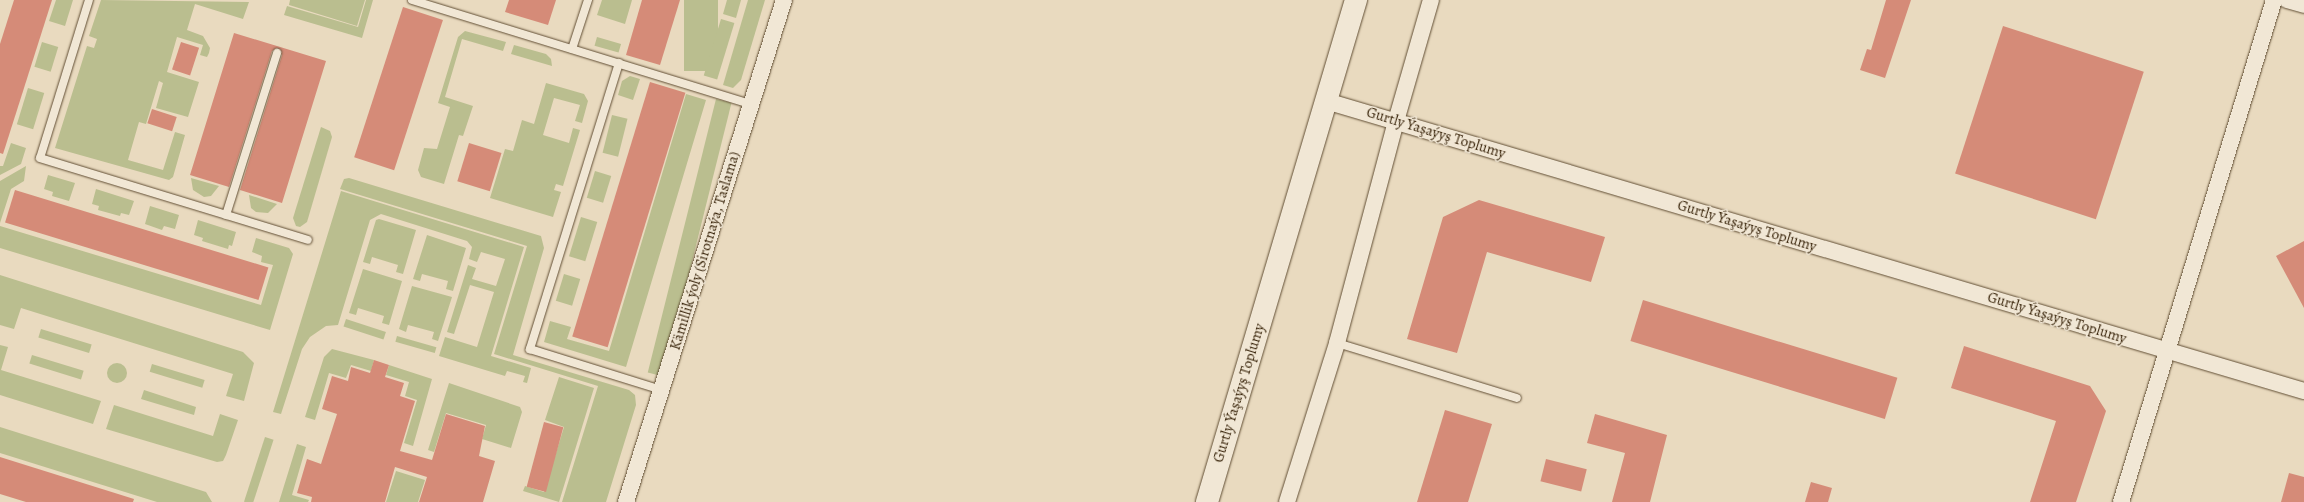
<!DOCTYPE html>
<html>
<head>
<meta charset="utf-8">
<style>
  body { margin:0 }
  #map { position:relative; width:2304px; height:502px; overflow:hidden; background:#e9dabf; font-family:Alegreya,serif }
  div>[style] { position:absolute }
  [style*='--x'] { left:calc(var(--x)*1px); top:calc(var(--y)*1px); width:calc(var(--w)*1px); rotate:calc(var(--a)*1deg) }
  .green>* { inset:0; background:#babe8f; transform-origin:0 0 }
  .round { border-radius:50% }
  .building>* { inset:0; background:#d58b78; transform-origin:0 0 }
  .roads { filter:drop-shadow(0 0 1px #614e34) drop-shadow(0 0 1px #614e34) }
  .lane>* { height:8px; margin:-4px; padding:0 4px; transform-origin:4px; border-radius:4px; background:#f1e7d5 }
  .street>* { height:16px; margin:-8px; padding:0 8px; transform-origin:8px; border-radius:8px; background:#f1e7d5 }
  .secondary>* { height:22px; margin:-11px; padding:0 11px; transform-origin:11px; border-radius:11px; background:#f1e7d5 }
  span { translate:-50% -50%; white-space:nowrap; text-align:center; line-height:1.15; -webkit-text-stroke:3px #f1e7d5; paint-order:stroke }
  .street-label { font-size:15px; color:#341f05 }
</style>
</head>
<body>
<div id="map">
  <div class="green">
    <div style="clip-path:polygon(56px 0,73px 0,65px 26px,49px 21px)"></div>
    <div style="clip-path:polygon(101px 0,249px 2px,243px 19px,195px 4px,187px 30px,203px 36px,210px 48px,209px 53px,207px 57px,200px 55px,203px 45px,177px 37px,167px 72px,199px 82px,188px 117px,156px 108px,163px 83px,159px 81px,146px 124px,139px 122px,128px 160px,163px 170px,175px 132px,185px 135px,173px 177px,169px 180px,55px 148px,87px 46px,94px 48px,97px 39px,89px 36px)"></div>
    <div style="clip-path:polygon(290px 0,365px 0,357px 26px,289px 5px)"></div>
    <div style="clip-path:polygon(366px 0,373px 0,362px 38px,284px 15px,287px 6px,358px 27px)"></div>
    <div style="clip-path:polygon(602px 0,632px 0,625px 24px,597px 15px)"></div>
    <div style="left:684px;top:0;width:34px;height:71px"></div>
    <div style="clip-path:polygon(727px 0,741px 0,736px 18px,723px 14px)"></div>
    <div style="clip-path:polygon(748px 0,765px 0,741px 80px,733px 88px,723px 85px)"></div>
    <div style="left:721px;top:19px;width:14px;height:59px;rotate:17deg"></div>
    <div style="clip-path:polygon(465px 31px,506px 42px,503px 51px,462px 39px,445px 97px,473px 106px,463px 136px,459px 135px,444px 184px,421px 177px,418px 170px,424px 148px,437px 149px,450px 107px,438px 103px,458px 37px)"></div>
    <div style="left:597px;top:37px;width:25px;height:9px;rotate:16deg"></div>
    <div style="left:42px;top:42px;width:17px;height:26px;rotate:17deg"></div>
    <div style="clip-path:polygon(514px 45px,546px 54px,551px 59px,552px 66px,511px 54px)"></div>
    <div style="clip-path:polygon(630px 76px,640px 79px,633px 100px,618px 95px,622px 81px)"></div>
    <div style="clip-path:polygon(546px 83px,584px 94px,588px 101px,582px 123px,575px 121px,580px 105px,554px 98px,543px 135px,569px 143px,573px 128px,580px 130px,563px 186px,556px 184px,554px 190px,561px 192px,553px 217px,490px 198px,505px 149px,513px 151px,522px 120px,534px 124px)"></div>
    <div style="left:28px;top:88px;width:17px;height:38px;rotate:17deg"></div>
    <div style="clip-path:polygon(686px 94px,706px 100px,626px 367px,544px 342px,550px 321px,571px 327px,567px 339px,609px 351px)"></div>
    <div style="left:716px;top:99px;width:16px;height:282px;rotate:14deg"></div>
    <div style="left:612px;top:115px;width:16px;height:39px;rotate:14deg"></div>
    <div style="clip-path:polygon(321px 127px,330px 131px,332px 137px,307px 222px,300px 227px,296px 226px,293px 218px)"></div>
    <div style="clip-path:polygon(11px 143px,26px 148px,21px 164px,0 175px,0 166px,3px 166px)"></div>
    <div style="clip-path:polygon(26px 166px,24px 181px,11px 189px,0 223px,0 181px)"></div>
    <div style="left:595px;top:171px;width:17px;height:28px;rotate:17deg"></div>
    <div style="clip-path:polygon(48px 175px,75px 183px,69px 201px,52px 196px,53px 192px,44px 189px)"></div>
    <div style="clip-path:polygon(191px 178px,219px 186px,211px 196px,204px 197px,193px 190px)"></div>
    <div style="clip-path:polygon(349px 178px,541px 236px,544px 248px,513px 355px,629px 390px,635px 395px,636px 405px,606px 502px,562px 502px,598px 386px,494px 354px,527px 246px,340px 189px,344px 179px)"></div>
    <div style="clip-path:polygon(96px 189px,134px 201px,129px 215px,121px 213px,120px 216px,98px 210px,99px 206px,92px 204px)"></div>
    <div style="clip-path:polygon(341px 191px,524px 247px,491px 356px,531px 368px,527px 383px,523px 382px,525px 376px,507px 371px,505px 376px,439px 356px,445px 337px,477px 347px,494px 292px,470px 285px,454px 334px,447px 332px,468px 265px,476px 268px,472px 279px,496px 286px,505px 259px,481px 252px,477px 262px,469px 259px,472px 247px,467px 241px,381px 214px,370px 220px,338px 325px,326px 326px,310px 337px,302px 349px,281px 414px,273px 412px)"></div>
    <div style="clip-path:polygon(249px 195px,277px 204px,268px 213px,256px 212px,251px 208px)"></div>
    <div style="clip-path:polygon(150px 206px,179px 215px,175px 229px,164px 226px,162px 230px,145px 224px)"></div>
    <div style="left:581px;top:217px;width:17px;height:41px;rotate:17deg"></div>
    <div style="clip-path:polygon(379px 219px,416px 230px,403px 274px,396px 272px,398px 265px,372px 257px,370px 264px,363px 262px,376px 220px)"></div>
    <div style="clip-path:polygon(198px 220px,236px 232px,232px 246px,229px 245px,228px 249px,202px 241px,203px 238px,194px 235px)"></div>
    <div style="clip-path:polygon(0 226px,261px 305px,273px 265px,261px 262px,262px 256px,252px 252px,256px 238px,289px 248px,293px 254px,270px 330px,0 248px)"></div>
    <div style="clip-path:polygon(427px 235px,466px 248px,453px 291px,446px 289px,448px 281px,422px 274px,420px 281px,413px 279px)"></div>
    <div style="clip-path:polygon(363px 269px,402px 281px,389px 325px,382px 323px,384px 316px,358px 308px,356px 315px,349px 313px)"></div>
    <div style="left:564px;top:274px;width:17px;height:28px;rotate:17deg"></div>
    <div style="clip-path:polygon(0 275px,243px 352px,254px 363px,244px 401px,226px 396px,233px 374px,21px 308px,14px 329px,0 325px)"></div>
    <div style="clip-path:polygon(412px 286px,452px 297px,438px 341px,432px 339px,434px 332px,408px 325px,406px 332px,399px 329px)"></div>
    <div style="left:346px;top:319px;width:42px;height:8px;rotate:18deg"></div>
    <div style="left:41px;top:329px;width:53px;height:9px;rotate:17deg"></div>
    <div style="left:397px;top:336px;width:41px;height:6px;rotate:16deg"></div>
    <div style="clip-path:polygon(0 345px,8px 347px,1px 370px,101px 401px,93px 424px,0 395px)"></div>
    <div style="clip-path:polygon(332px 349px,374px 360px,371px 371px,351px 365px,346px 378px,329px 373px,315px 420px,305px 417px,324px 357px)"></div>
    <div style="left:32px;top:355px;width:54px;height:9px;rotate:17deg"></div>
    <div class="round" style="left:107px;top:363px;width:20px;height:20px"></div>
    <div style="left:152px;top:364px;width:55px;height:8px;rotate:17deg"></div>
    <div style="clip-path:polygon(389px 365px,432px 379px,413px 446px,404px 443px,417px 400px,405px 396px,409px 382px,386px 375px)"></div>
    <div style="clip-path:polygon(559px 377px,594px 388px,559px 502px,523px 491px,525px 486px,544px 492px,564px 427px,545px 420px)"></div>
    <div style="clip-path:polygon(449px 383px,520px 407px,522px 412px,511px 448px,482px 439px,486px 425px,446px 413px,434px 452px,428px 450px)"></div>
    <div style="clip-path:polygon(144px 390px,196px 407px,194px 415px,141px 399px)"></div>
    <div style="clip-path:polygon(114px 405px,213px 436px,220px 414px,238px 420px,226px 455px,223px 461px,217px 462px,106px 429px)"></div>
    <div style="clip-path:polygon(0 427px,206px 492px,212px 502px,157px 502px,0 453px)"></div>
    <div style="left:265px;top:437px;width:9px;height:68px;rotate:18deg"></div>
    <div style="clip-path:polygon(297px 444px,306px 447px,292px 495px,309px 500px,308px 502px,279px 502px)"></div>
    <div style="clip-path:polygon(396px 471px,425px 480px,418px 502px,386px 502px)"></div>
  </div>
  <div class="building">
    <div style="clip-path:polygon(14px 0,52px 0,3px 154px,0 153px,0 44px)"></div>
    <div style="clip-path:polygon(509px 0,556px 0,548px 25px,505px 12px)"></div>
    <div style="clip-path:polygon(642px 0,680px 0,660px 65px,626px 55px)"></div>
    <div style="clip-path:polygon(1886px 0,1911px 0,1885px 78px,1860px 70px,1867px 49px,1871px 50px)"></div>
    <div style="left:403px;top:7px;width:42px;height:158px;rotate:18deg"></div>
    <div style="left:2003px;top:26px;width:148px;height:155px;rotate:18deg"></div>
    <div style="clip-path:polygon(234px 33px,326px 61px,282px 203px,240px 190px,282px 55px,278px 48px,272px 51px,229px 187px,190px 175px)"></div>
    <div style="left:181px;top:42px;width:19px;height:29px;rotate:18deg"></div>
    <div style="left:650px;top:82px;width:37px;height:266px;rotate:17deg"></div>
    <div style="left:152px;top:109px;width:26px;height:15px;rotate:18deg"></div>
    <div style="left:469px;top:143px;width:34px;height:40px;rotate:17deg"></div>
    <div style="left:15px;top:190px;width:265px;height:34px;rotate:17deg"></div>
    <div style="clip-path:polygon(1479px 200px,1605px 237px,1591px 282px,1487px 252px,1457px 353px,1407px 339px,1443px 217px)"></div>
    <div style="clip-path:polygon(2304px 241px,2304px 308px,2276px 256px)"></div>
    <div style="left:1643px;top:300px;width:266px;height:43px;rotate:17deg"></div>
    <div style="clip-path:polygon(1964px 346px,2090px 386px,2106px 411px,2076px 502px,2030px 502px,2056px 421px,1951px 388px)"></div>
    <div style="clip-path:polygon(374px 360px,389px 365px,385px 377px,404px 383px,400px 396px,415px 401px,400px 451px,432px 460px,446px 414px,485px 426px,479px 456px,495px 461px,483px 502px,419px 502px,427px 477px,395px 467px,385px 502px,311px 502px,312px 497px,297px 493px,307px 459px,321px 464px,337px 414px,322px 409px,332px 376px,348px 381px,351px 367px,370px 373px)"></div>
    <div style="clip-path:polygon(1445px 410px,1492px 424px,1468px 502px,1417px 502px)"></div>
    <div style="clip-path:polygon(1595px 414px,1667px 435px,1650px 502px,1612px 502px,1625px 453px,1587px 443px)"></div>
    <div style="left:544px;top:422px;width:20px;height:67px;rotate:15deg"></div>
    <div style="clip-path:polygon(0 457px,134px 499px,133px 502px,26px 502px,0 494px)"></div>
    <div style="left:1546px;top:459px;width:42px;height:23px;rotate:14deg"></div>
    <div style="clip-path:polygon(2289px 473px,2304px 477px,2304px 502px,2281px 502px)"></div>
    <div style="clip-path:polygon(1811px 482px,1832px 488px,1828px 502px,1805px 502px)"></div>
  </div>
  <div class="roads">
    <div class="lane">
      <div style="--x:89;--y:0;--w:165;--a:107.2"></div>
      <div style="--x:40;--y:158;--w:280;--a:17"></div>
      <div style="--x:412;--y:0;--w:355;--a:17.1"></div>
      <div style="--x:572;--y:49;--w:52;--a:-71.9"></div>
      <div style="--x:619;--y:63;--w:300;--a:107.3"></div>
      <div style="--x:530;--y:349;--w:138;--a:17.3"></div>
      <div style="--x:226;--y:215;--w:170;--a:-72.5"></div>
      <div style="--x:1337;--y:343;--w:188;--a:17"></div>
    </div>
    <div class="street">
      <div style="--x:2287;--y:0;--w:18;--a:16"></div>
      <div style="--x:1326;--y:101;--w:1020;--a:16.52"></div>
      <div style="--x:626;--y:502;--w:526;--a:-72.53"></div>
      <div style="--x:1287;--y:502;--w:167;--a:-72.5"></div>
      <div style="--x:1337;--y:343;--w:230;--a:-75.1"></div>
      <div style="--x:1396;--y:121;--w:126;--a:-73.9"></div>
      <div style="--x:2121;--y:502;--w:525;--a:-73.05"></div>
    </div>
    <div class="secondary">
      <div style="--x:1207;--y:502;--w:524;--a:-73.47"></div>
    </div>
  </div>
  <div class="street-label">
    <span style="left:1436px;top:133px;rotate:17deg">Gurtly Ýaşaýyş Toplumy</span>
    <span style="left:1747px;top:226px;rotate:17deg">Gurtly Ýaşaýyş Toplumy</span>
    <span style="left:705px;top:251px;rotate:-73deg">Kämillik ýoly (Sirotnaýa, Taslama)</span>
    <span style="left:2057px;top:318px;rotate:17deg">Gurtly Ýaşaýyş Toplumy</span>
    <span style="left:1239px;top:393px;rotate:-73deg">Gurtly Ýaşaýyş Toplumy</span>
  </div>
</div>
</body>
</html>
